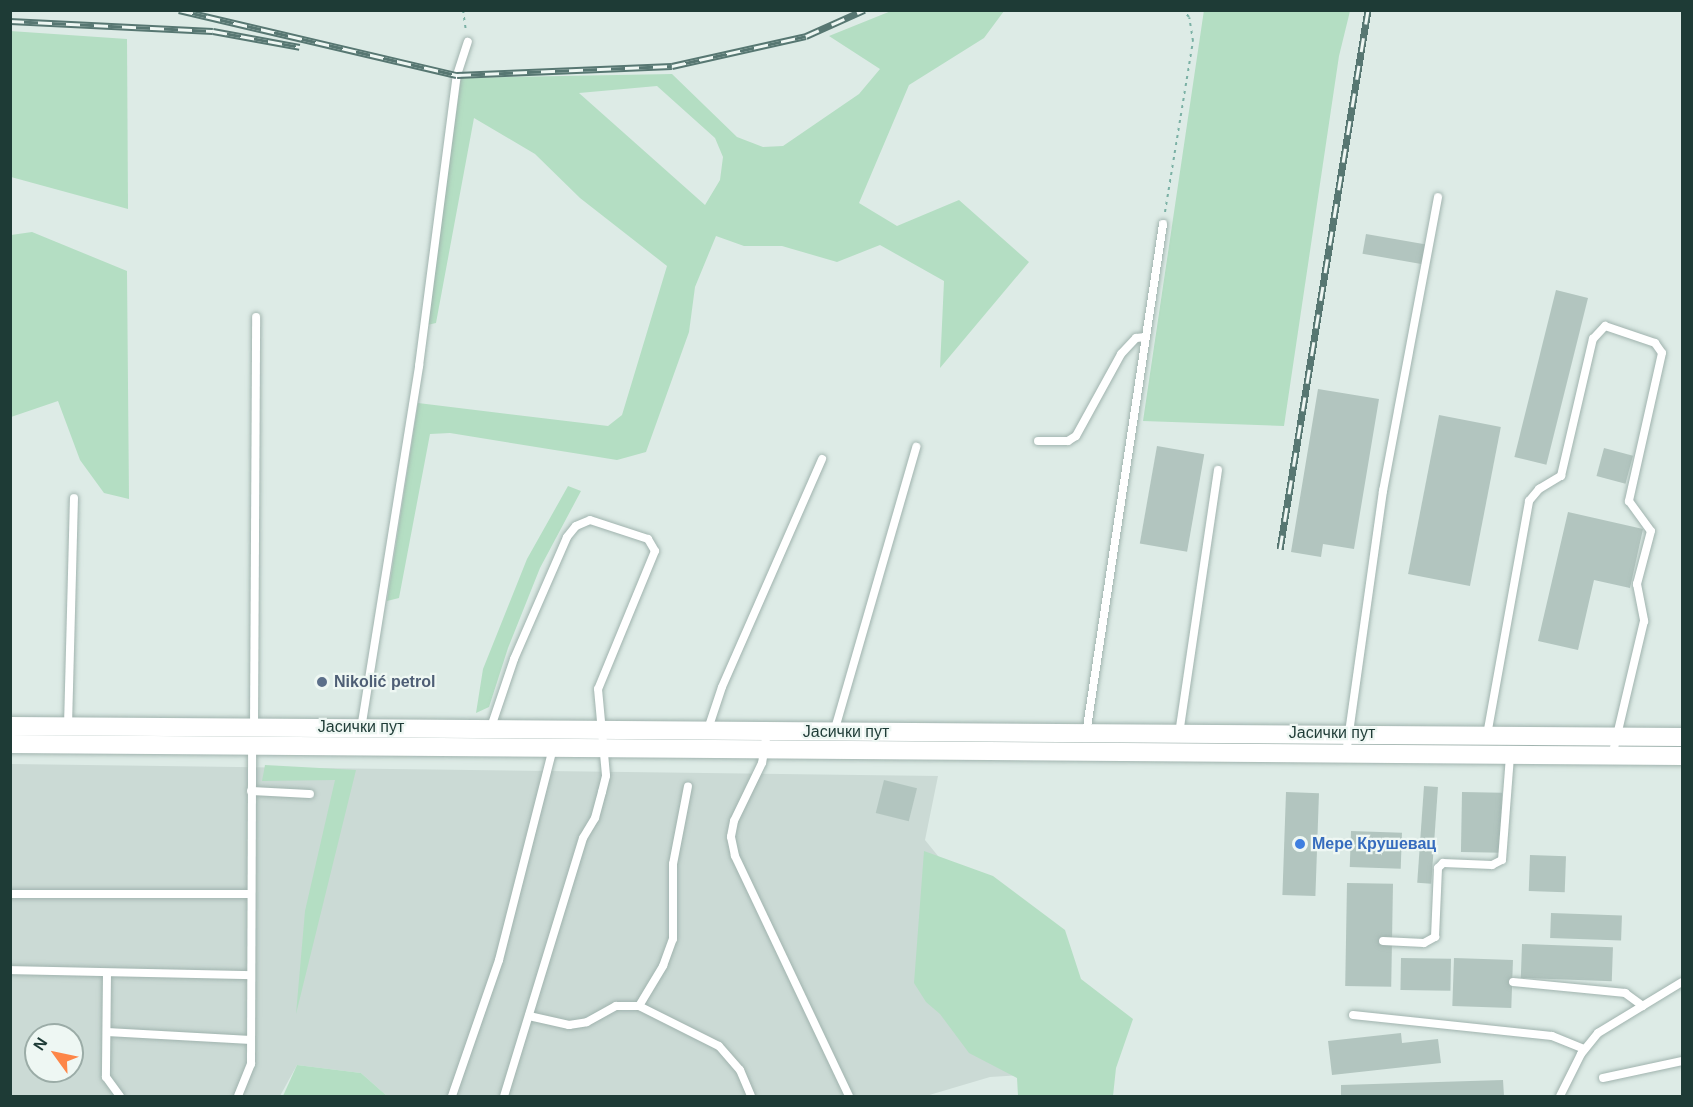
<!DOCTYPE html>
<html>
<head>
<meta charset="utf-8">
<style>
  body { margin:0 }
  #map { position:relative; width:1693px; height:1107px; overflow:hidden; background:#ddebe6; font-family:Arial,sans-serif }
  div>[style] { position:absolute }
  [style*='--x'] { left:calc(var(--x)*1px); top:calc(var(--y)*1px); width:calc(var(--w)*1px); rotate:calc(var(--a)*1deg) }
  .built>* { inset:0; background:#cbdad5 }
  .green>* { inset:0; background:#b4dec3 }
  .building>* { inset:0; background:#b2c5bf; transform-origin:0 0 }
  .path>* { height:2px; margin-top:-1px; transform-origin:0; background:repeating-linear-gradient(90deg,#7bb1a5 0 3px,transparent 0 7.5px) }
  .roads { filter:drop-shadow(0 0 2px #a0b3ae) drop-shadow(0 0 2px #a0b3ae) }
  .service>* { height:8px; margin:-4px; padding:0 4px; transform-origin:4px; border-radius:4px; background:#fff }
  .secondary>* { height:18px; margin:-9px; padding:0 9px; transform-origin:9px; border-radius:9px; background:#fff }
  .rail>* { height:7px; margin-top:-3.5px; transform-origin:0; background:repeating-linear-gradient(90deg,#eef7f3 0 14px,#577772 0 28px); box-sizing:border-box; border-block:2px solid #577772 }
  .dots>* { width:16px; height:16px; translate:-50% -50%; box-sizing:border-box; border:3px solid #eef7f3; border-radius:50% }
  span { translate:-50% -50%; white-space:nowrap; text-align:center; line-height:1.15; -webkit-text-stroke:4.5px #eef7f3; paint-order:stroke }
  .service-label { font-size:16px; color:#4e5e75; font-weight:700 }
  .left { translate:0 -50%; text-align:left }
  .street-label { font-size:16px; color:#1e3b36 }
  .shop-label { font-size:16px; color:#366cbe; font-weight:700 }
  .frame { position:absolute; inset:0; border:12px solid #1e3b36; pointer-events:none }
  .north { position:absolute; left:24px; top:1023px; width:60px; height:60px; box-sizing:border-box; background:#eef7f3; border:2px solid #9baca7; border-radius:50%; rotate:303deg; font-size:16px; font-weight:700; line-height:24px; text-align:center; color:#1e3b36 }
  .north::after { content:''; display:block; margin:auto; width:21px; height:27px; background:#fd8648; clip-path:polygon(50% 0,100% 100%,50% 72%,0 100%) }
</style>
</head>
<body>
<div id="map">
  <div class="built">
    <div style="clip-path:polygon(evenodd,11px 764px,938px 776px,925px 840px,990px 920px,1068px 1072px,990px 1077px,926px 1096px,387px 1096px,361px 1073px,297px 1065px,280px 1096px,11px 1096px,11px 764px,36px 1035px,72px 1035px,72px 1071px,36px 1071px,36px 1035px)"></div>
  </div>
  <div class="green">
    <div style="clip-path:polygon(1204px 10px,1350px 11px,1339px 56px,1284px 426px,1143px 421px)"></div>
    <div style="clip-path:polygon(evenodd,891px 11px,1004px 11px,984px 38px,909px 85px,859px 203px,897px 226px,959px 200px,1029px 262px,940px 368px,944px 281px,880px 245px,837px 262px,782px 246px,744px 246px,716px 236px,695px 287px,689px 332px,646px 452px,617px 460px,450px 433px,430px 434px,399px 598px,387px 601px,418px 403px,608px 426px,622px 415px,667px 266px,580px 198px,535px 154px,474px 118px,436px 323px,427px 325px,461px 78px,672px 74px,737px 137px,763px 147px,783px 146px,859px 94px,880px 69px,829px 36px,891px 11px,657px 86px,715px 138px,723px 157px,720px 180px,705px 205px,579px 93px,657px 86px)"></div>
    <div style="clip-path:polygon(10px 31px,127px 39px,128px 209px,11px 177px)"></div>
    <div style="clip-path:polygon(32px 232px,127px 271px,129px 499px,104px 493px,80px 460px,58px 401px,11px 417px,11px 235px)"></div>
    <div style="clip-path:polygon(568px 486px,581px 491px,540px 568px,508px 648px,489px 707px,476px 713px,483px 669px,527px 559px)"></div>
    <div style="clip-path:polygon(265px 765px,356px 770px,296px 1014px,305px 911px,335px 780px,262px 781px)"></div>
    <div style="clip-path:polygon(924px 851px,993px 876px,1065px 930px,1081px 979px,1133px 1019px,1116px 1068px,1113px 1096px,1018px 1096px,1017px 1078px,969px 1053px,940px 1014px,926px 1002px,914px 983px)"></div>
    <div style="clip-path:polygon(297px 1065px,361px 1073px,387px 1096px,283px 1096px)"></div>
  </div>
  <div class="building">
    <div style="left:1366px;top:234px;width:61px;height:20px;rotate:10deg"></div>
    <div style="left:1556px;top:290px;width:33px;height:172px;rotate:14deg"></div>
    <div style="clip-path:polygon(1318px 389px,1379px 399px,1354px 549px,1323px 544px,1321px 557px,1291px 552px)"></div>
    <div style="left:1439px;top:415px;width:63px;height:162px;rotate:11deg"></div>
    <div style="left:1157px;top:446px;width:48px;height:99px;rotate:10deg"></div>
    <div style="left:1604px;top:448px;width:30px;height:29px;rotate:15deg"></div>
    <div style="clip-path:polygon(1568px 512px,1643px 529px,1630px 588px,1594px 580px,1578px 650px,1538px 641px)"></div>
    <div style="left:884px;top:780px;width:34px;height:34px;rotate:14deg"></div>
    <div style="left:1424px;top:786px;width:14px;height:97px;rotate:4deg"></div>
    <div style="left:1286px;top:792px;width:33px;height:103px;rotate:2deg"></div>
    <div style="left:1462px;top:792px;width:40px;height:60px;rotate:1deg"></div>
    <div style="left:1351px;top:831px;width:51px;height:36px;rotate:2deg"></div>
    <div style="left:1530px;top:855px;width:36px;height:36px;rotate:2deg"></div>
    <div style="left:1347px;top:883px;width:46px;height:103px;rotate:1deg"></div>
    <div style="left:1551px;top:913px;width:71px;height:25px;rotate:2deg"></div>
    <div style="left:1522px;top:944px;width:91px;height:34px;rotate:2deg"></div>
    <div style="left:1401px;top:958px;width:50px;height:32px;rotate:1deg"></div>
    <div style="left:1454px;top:958px;width:59px;height:48px;rotate:2deg"></div>
    <div style="clip-path:polygon(1401px 1033px,1402px 1043px,1438px 1039px,1441px 1063px,1332px 1075px,1328px 1041px)"></div>
    <div style="clip-path:polygon(1503px 1080px,1504px 1096px,1341px 1096px,1341px 1085px)"></div>
  </div>
  <div class="path">
    <div style="--x:463;--y:10;--w:21;--a:82"></div>
    <div style="--x:1165;--y:212;--w:173;--a:-80.7"></div>
    <div style="--x:1193;--y:41;--w:24;--a:-99"></div>
    <div style="--x:1189;--y:17;--w:9;--a:-131"></div>
  </div>
  <div class="roads">
    <div class="service">
      <div style="--x:1038;--y:441;--w:30;--a:0"></div>
      <div style="--x:1068;--y:441;--w:9;--a:-32"></div>
      <div style="--x:1076;--y:436;--w:94;--a:-61.2"></div>
      <div style="--x:1121;--y:354;--w:22;--a:-47"></div>
      <div style="--x:1136;--y:338;--w:10;--a:-6"></div>
      <div style="--x:68;--y:726;--w:228;--a:-88.5"></div>
      <div style="--x:254;--y:727;--w:410;--a:-89.7"></div>
      <div style="--x:361;--y:729;--w:368;--a:-80.9"></div>
      <div style="--x:419;--y:366;--w:293;--a:-82.6"></div>
      <div style="--x:457;--y:75;--w:35;--a:-72"></div>
      <div style="--x:490;--y:730;--w:75;--a:-71.3"></div>
      <div style="--x:514;--y:659;--w:133;--a:-66.5"></div>
      <div style="--x:567;--y:537;--w:14;--a:-51"></div>
      <div style="--x:576;--y:526;--w:15;--a:-23"></div>
      <div style="--x:590;--y:520;--w:61;--a:18.1"></div>
      <div style="--x:648;--y:539;--w:14;--a:60"></div>
      <div style="--x:655;--y:551;--w:149;--a:112.4"></div>
      <div style="--x:598;--y:689;--w:87;--a:84.7"></div>
      <div style="--x:606;--y:776;--w:16;--a:104"></div>
      <div style="--x:602;--y:792;--w:27;--a:105"></div>
      <div style="--x:595;--y:818;--w:23;--a:121"></div>
      <div style="--x:583;--y:838;--w:270;--a:107"></div>
      <div style="--x:707;--y:732;--w:47;--a:-71.6"></div>
      <div style="--x:722;--y:687;--w:249;--a:-66.3"></div>
      <div style="--x:767;--y:732;--w:31;--a:99"></div>
      <div style="--x:762;--y:763;--w:64;--a:115.8"></div>
      <div style="--x:734;--y:821;--w:16;--a:101"></div>
      <div style="--x:731;--y:837;--w:19;--a:78"></div>
      <div style="--x:735;--y:856;--w:266;--a:64.6"></div>
      <div style="--x:834;--y:732;--w:297;--a:-73.9"></div>
      <div style="--x:1086;--y:734;--w:516;--a:-81.41"></div>
      <div style="--x:1179;--y:734;--w:267;--a:-81.6"></div>
      <div style="--x:1487;--y:735;--w:238;--a:-79.8"></div>
      <div style="--x:1529;--y:501;--w:16;--a:-50"></div>
      <div style="--x:1539;--y:489;--w:26;--a:-31"></div>
      <div style="--x:1561;--y:476;--w:141;--a:-76.9"></div>
      <div style="--x:1593;--y:339;--w:18;--a:-47"></div>
      <div style="--x:1605;--y:326;--w:53;--a:18.8"></div>
      <div style="--x:1655;--y:343;--w:12;--a:55"></div>
      <div style="--x:1662;--y:353;--w:152;--a:102.6"></div>
      <div style="--x:1629;--y:501;--w:37;--a:54"></div>
      <div style="--x:1651;--y:531;--w:55;--a:104.8"></div>
      <div style="--x:1637;--y:584;--w:38;--a:79"></div>
      <div style="--x:1644;--y:621;--w:139;--a:103.3"></div>
      <div style="--x:1346;--y:754;--w:266;--a:-82"></div>
      <div style="--x:1383;--y:491;--w:299;--a:-79.4"></div>
      <div style="--x:251;--y:791;--w:59;--a:2.9"></div>
      <div style="--x:10;--y:894;--w:241;--a:0"></div>
      <div style="--x:1383;--y:941;--w:41;--a:2.8"></div>
      <div style="--x:1424;--y:943;--w:13;--a:-29"></div>
      <div style="--x:1435;--y:937;--w:69;--a:-87.5"></div>
      <div style="--x:1438;--y:868;--w:7;--a:-45"></div>
      <div style="--x:1443;--y:863;--w:49;--a:2.3"></div>
      <div style="--x:1492;--y:865;--w:11;--a:-27"></div>
      <div style="--x:1502;--y:860;--w:105;--a:-85.6"></div>
      <div style="--x:10;--y:970;--w:241;--a:1.2"></div>
      <div style="--x:107;--y:973;--w:104;--a:90.6"></div>
      <div style="--x:106;--y:1077;--w:24;--a:54"></div>
      <div style="--x:1513;--y:982;--w:113;--a:5.6"></div>
      <div style="--x:1625;--y:993;--w:22;--a:36"></div>
      <div style="--x:639;--y:1006;--w:47;--a:-59"></div>
      <div style="--x:663;--y:966;--w:29;--a:-70"></div>
      <div style="--x:673;--y:939;--w:75;--a:-90"></div>
      <div style="--x:673;--y:864;--w:79;--a:-79.1"></div>
      <div style="--x:1353;--y:1015;--w:200;--a:6"></div>
      <div style="--x:1552;--y:1036;--w:35;--a:22"></div>
      <div style="--x:529;--y:1016;--w:41;--a:12.7"></div>
      <div style="--x:569;--y:1025;--w:18;--a:-9"></div>
      <div style="--x:587;--y:1022;--w:33;--a:-29"></div>
      <div style="--x:616;--y:1006;--w:23;--a:0"></div>
      <div style="--x:639;--y:1006;--w:89;--a:26.6"></div>
      <div style="--x:719;--y:1046;--w:32;--a:49"></div>
      <div style="--x:740;--y:1070;--w:28;--a:67"></div>
      <div style="--x:107;--y:1032;--w:144;--a:3.2"></div>
      <div style="--x:1603;--y:1078;--w:81;--a:-12.1"></div>
      <div style="--x:238;--y:1096;--w:35;--a:-68"></div>
      <div style="--x:251;--y:1064;--w:321;--a:-89.8"></div>
      <div style="--x:452;--y:1096;--w:144;--a:-70.9"></div>
      <div style="--x:499;--y:960;--w:219;--a:-75.7"></div>
      <div style="--x:1560;--y:1096;--w:47;--a:-63.4"></div>
      <div style="--x:1581;--y:1054;--w:27;--a:-51"></div>
      <div style="--x:1598;--y:1033;--w:98;--a:-31.3"></div>
    </div>
    <div class="secondary">
      <div style="--x:10;--y:726;--w:1672;--a:0.38"></div>
      <div style="--x:10;--y:744;--w:1672;--a:0.41"></div>
    </div>
  </div>
  <div class="rail">
    <div style="--x:179;--y:10;--w:285;--a:13.2"></div>
    <div style="--x:457;--y:75;--w:215;--a:-2.4"></div>
    <div style="--x:672;--y:66;--w:137;--a:-12.6"></div>
    <div style="--x:806;--y:36;--w:64;--a:-24.1"></div>
    <div style="--x:10;--y:21;--w:203;--a:2.8"></div>
    <div style="--x:213;--y:31;--w:88;--a:10.4"></div>
    <div style="--x:1280;--y:549;--w:546;--a:-80.73"></div>
  </div>
  <div class="dots">
    <div style="left:322px;top:682px;background:#5c6f8a"></div>
    <div style="left:1300px;top:844px;background:#3f7fe0"></div>
  </div>
  <div class="service-label">
    <span class="left" style="left:334px;top:682px">Nikolić petrol</span>
  </div>
  <div class="street-label">
    <span style="left:361px;top:727px">Јасички пут</span>
    <span style="left:846px;top:732px">Јасички пут</span>
    <span style="left:1332px;top:733px">Јасички пут</span>
  </div>
  <div class="shop-label">
    <span class="left" style="left:1312px;top:844px">Мере Крушевац</span>
  </div>
  <div class="frame"></div>
  <div class="north">N</div>
</div>
</body>
</html>
